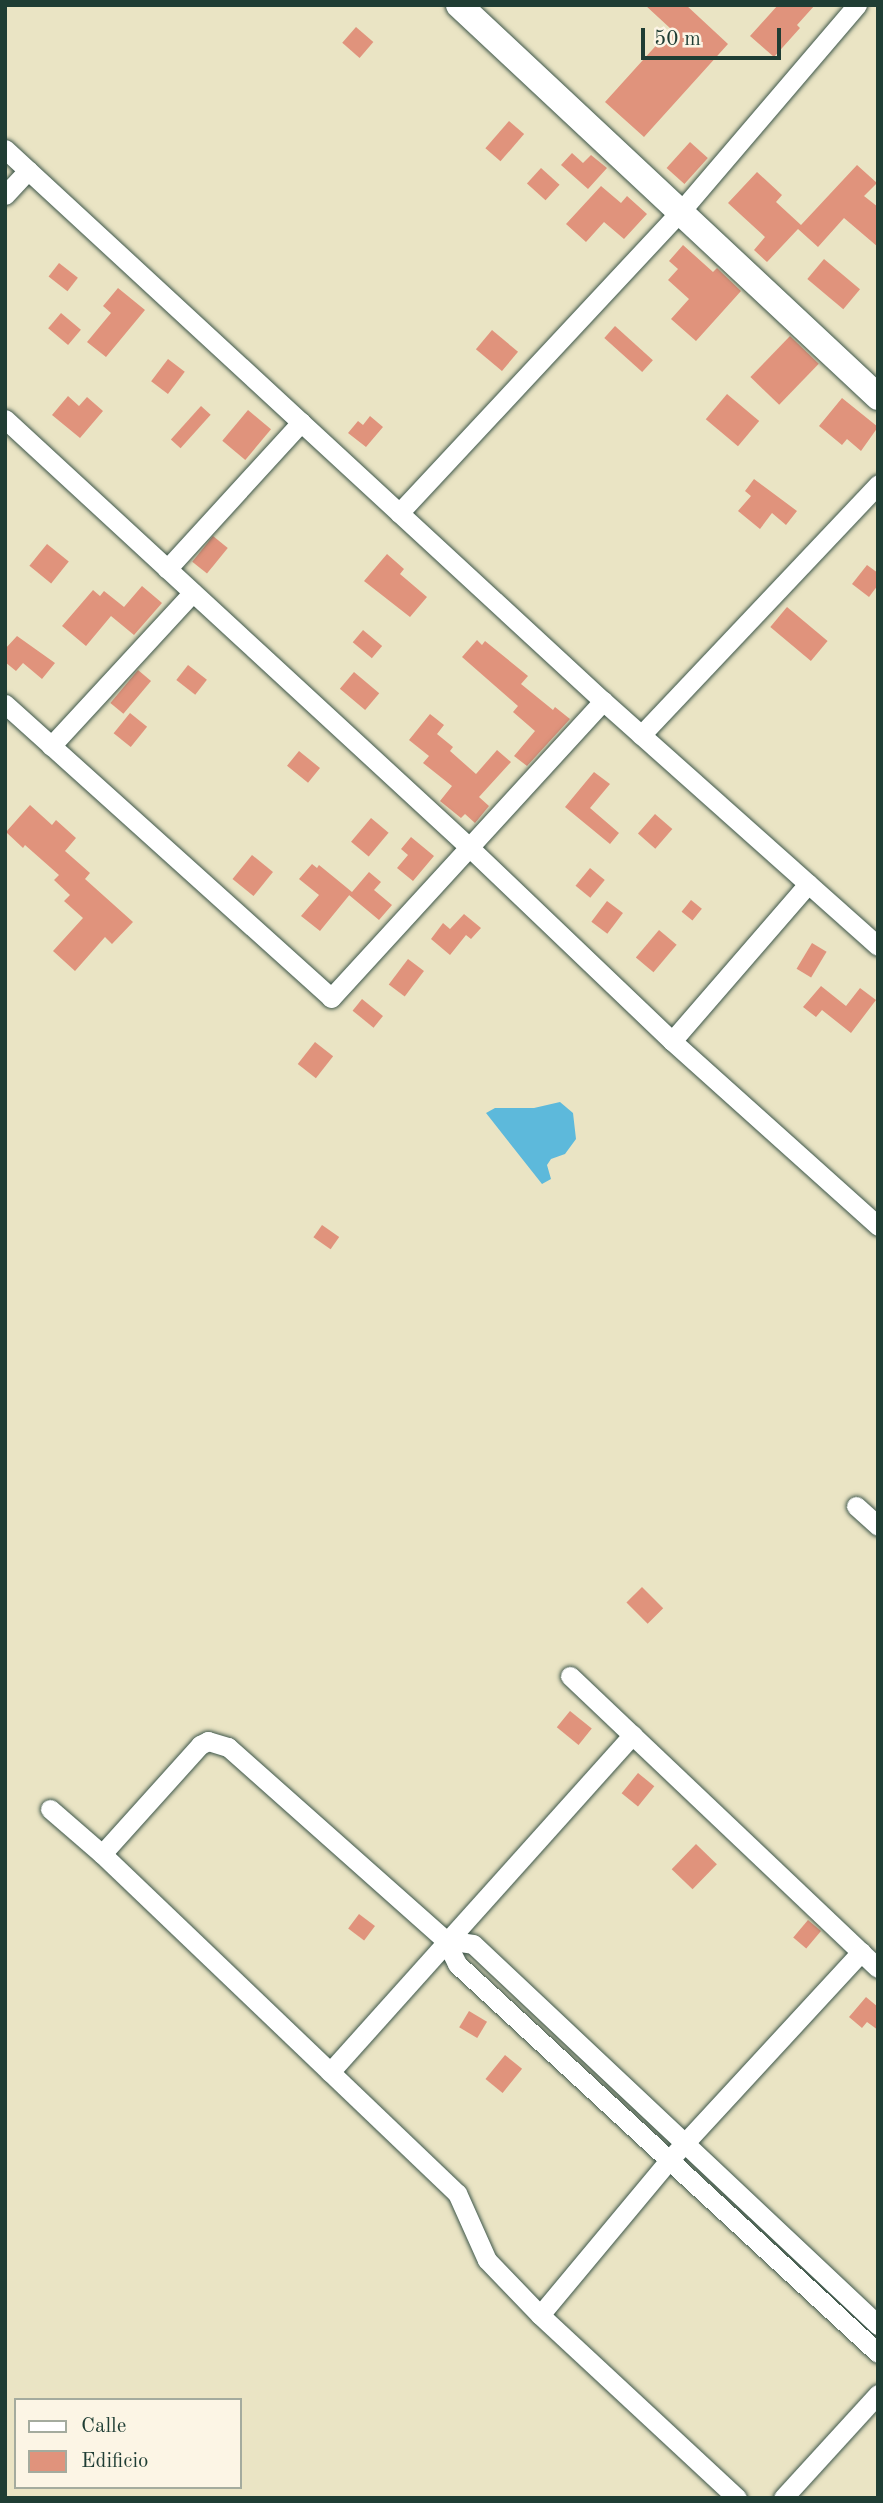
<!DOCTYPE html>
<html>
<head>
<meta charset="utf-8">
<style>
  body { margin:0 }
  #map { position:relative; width:883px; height:2503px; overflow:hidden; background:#eae4c4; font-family:"Old Standard TT",serif }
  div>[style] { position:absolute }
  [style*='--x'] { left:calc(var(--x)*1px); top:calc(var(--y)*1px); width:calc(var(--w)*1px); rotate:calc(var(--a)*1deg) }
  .water>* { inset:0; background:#5db9db }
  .building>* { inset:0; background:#e0937c; transform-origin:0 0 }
  .roads { filter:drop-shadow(0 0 2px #3d564a) drop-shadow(0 0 2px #3d564a) }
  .street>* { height:19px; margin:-9.5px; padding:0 9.5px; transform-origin:9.5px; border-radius:9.5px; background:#fff }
  .secondary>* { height:26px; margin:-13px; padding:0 13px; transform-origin:13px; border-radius:13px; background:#fff }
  span { translate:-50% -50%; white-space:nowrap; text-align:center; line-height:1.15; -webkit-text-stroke:5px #fcf5e5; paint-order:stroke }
  .frame { position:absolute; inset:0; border:7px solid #1f3d34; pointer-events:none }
  .legend { position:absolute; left:14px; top:2398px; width:228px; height:91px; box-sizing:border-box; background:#fcf5e5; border:2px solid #a4ab9e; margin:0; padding:9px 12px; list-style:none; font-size:21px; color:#1f3d34 }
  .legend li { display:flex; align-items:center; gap:14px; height:35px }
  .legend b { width:35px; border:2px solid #a4ab9e }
  .scale { position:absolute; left:641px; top:28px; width:140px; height:32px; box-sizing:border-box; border:4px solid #1f3d34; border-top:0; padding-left:9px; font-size:21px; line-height:24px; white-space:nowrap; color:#1f3d34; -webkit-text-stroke:5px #fcf5e5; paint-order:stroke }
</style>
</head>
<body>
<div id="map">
  <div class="water">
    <div style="clip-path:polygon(560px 1102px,573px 1113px,576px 1139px,565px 1154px,551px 1159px,547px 1165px,551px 1179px,542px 1184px,486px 1113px,495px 1108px,534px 1108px)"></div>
  </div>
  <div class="building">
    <div style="clip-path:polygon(645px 5px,686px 5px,728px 44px,644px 137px,605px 102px,671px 29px)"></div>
    <div style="clip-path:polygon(778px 5px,815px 5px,797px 25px,800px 28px,774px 57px,750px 36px)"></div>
    <div style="left:356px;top:27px;width:23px;height:21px;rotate:41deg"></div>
    <div style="left:509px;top:121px;width:20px;height:36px;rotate:41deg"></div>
    <div style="left:690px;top:142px;width:24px;height:35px;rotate:42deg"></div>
    <div style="clip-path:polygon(572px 153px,583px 163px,591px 155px,607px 168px,588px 189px,561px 165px)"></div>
    <div style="clip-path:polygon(857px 165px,877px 183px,864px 196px,878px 207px,878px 247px,844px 218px,818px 247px,798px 229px,767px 262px,754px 250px,765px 237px,728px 203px,757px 172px,782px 195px,776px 202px,801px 225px)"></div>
    <div style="left:541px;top:168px;width:25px;height:21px;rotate:42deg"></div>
    <div style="clip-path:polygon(601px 186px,621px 203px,627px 196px,647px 214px,624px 239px,604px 222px,586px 242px,566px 224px)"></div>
    <div style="clip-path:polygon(683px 245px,713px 272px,717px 268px,741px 291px,696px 341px,671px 319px,689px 299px,668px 280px,678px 269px,669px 261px)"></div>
    <div style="left:824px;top:259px;width:47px;height:26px;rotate:40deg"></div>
    <div style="left:59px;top:263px;width:24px;height:17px;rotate:38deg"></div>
    <div style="clip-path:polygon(118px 288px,145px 310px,106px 357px,87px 342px,111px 313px,103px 306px)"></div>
    <div style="left:61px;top:313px;width:26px;height:20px;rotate:40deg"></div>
    <div style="left:615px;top:326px;width:51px;height:16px;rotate:42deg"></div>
    <div style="left:492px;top:330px;width:34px;height:25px;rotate:40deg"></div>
    <div style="left:790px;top:336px;width:40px;height:57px;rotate:44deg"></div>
    <div style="left:168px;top:359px;width:21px;height:28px;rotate:37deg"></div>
    <div style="left:727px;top:394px;width:42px;height:33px;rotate:40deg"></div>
    <div style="clip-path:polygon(68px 396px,79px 406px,87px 397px,103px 411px,80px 438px,52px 415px)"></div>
    <div style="clip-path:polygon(842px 398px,878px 427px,861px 451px,847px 439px,842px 445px,819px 426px)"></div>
    <div style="left:201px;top:406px;width:13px;height:45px;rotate:42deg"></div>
    <div style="left:248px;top:410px;width:30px;height:40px;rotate:40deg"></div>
    <div style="clip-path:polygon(370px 416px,383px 427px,366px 447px,348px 433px,358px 421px,363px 425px)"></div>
    <div style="clip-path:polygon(754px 479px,797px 511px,786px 525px,772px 513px,760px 529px,738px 511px,751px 496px,745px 491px)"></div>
    <div style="left:213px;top:536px;width:19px;height:33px;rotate:39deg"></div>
    <div style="left:47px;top:544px;width:28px;height:28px;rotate:39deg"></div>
    <div style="clip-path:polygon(387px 554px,404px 569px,400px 574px,427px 597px,410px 617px,364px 581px)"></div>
    <div style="clip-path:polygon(867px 565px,878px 573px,878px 585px,869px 597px,852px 584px)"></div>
    <div style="clip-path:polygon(142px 586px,162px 603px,134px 635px,111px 616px,86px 646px,62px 626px,93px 590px,100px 596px,104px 591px,124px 607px)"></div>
    <div style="left:787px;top:607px;width:53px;height:26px;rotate:40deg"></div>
    <div style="left:363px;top:630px;width:25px;height:16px;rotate:40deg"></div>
    <div style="clip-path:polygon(17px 636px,55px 663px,42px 679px,23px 663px,16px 671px,5px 662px,5px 649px)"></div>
    <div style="clip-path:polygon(477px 640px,482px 645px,485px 641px,528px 676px,521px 684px,553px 710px,555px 707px,570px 719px,527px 766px,514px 756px,535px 731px,513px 712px,518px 706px,462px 657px)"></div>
    <div style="left:188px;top:665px;width:24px;height:19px;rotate:38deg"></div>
    <div style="left:138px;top:670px;width:17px;height:43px;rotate:40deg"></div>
    <div style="left:354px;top:672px;width:33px;height:22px;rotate:40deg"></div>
    <div style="left:130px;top:713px;width:22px;height:26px;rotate:39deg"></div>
    <div style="clip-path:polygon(430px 714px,444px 725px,437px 734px,453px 747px,450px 751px,476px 774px,497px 750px,511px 762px,479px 797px,489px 806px,475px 823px,465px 814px,461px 818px,440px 801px,452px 786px,423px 763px,429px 756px,409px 740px)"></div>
    <div style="left:299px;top:751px;width:27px;height:19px;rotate:39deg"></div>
    <div style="clip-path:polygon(594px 772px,610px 784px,590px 808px,619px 833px,610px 844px,565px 807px)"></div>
    <div style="clip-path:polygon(30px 805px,52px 825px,56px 820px,76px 838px,65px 851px,90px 873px,85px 879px,133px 922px,112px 944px,105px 937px,75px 971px,53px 951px,83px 918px,64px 901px,70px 895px,54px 880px,59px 875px,25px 845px,23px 848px,6px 832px)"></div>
    <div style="left:655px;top:814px;width:23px;height:26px;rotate:41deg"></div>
    <div style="left:371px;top:818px;width:23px;height:31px;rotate:40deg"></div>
    <div style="clip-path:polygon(411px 837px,434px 856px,413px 881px,397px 868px,408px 855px,401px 849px)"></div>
    <div style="left:252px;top:855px;width:27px;height:31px;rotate:39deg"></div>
    <div style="clip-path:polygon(312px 864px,317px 868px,319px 865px,352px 892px,369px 872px,381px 882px,374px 890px,392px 905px,379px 920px,349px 895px,351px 893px,320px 931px,301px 916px,319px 895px,299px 879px)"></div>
    <div style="left:590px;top:868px;width:19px;height:23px;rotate:39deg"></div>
    <div style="left:691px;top:900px;width:14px;height:15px;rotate:39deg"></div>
    <div style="left:607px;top:901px;width:20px;height:26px;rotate:37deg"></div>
    <div style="clip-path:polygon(464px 914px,481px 928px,471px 939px,466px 935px,450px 955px,431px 939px,443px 923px,450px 929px)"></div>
    <div style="left:659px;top:930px;width:23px;height:36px;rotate:40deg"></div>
    <div style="left:812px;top:943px;width:17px;height:30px;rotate:31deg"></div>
    <div style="left:408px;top:959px;width:20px;height:32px;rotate:37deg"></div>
    <div style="clip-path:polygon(821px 986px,846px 1006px,860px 988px,876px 1000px,851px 1033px,822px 1010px,816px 1017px,803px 1007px)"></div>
    <div style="left:362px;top:999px;width:27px;height:15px;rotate:39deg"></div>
    <div style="left:315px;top:1042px;width:23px;height:28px;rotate:38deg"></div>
    <div style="left:322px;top:1225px;width:21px;height:15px;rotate:35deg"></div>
    <div style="left:642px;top:1587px;width:30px;height:22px;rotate:45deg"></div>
    <div style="left:570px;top:1711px;width:28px;height:21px;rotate:39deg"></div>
    <div style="left:638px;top:1773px;width:21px;height:26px;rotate:39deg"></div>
    <div style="left:696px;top:1844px;width:29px;height:35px;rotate:44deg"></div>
    <div style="left:359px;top:1914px;width:20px;height:18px;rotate:37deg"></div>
    <div style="left:808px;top:1920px;width:17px;height:23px;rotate:40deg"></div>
    <div style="clip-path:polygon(866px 1997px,878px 2007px,878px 2030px,867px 2022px,862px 2028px,849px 2017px)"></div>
    <div style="left:469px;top:2011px;width:21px;height:19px;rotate:31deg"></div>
    <div style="left:505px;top:2055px;width:22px;height:31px;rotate:39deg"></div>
  </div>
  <div class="roads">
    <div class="street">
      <div style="--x:5;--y:149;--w:814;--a:42.71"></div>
      <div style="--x:603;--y:701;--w:368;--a:41.7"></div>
      <div style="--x:5;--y:195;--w:34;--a:-47"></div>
      <div style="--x:5;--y:419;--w:631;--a:42.69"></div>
      <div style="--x:469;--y:847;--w:281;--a:43.7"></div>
      <div style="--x:672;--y:1041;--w:277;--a:41.9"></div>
      <div style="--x:399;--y:513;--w:413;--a:-47"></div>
      <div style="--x:681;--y:211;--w:271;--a:-49.5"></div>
      <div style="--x:167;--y:569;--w:199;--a:-47.6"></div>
      <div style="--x:5;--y:704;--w:439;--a:42"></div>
      <div style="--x:331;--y:998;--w:403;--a:-47.5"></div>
      <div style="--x:641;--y:735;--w:345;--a:-46.6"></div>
      <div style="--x:51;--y:746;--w:209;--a:-47.3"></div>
      <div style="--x:672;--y:1041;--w:208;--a:-49.1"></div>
      <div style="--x:856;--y:1506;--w:30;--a:42"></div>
      <div style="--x:570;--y:1676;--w:424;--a:43.5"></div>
      <div style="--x:50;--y:1809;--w:69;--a:40.9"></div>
      <div style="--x:102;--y:1854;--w:491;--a:43.7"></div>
      <div style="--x:457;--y:2193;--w:73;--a:65.9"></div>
      <div style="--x:487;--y:2260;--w:76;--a:46.1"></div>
      <div style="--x:540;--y:2315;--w:269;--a:42.9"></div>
      <div style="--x:102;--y:1854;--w:147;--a:-48"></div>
      <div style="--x:200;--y:1745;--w:9;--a:-27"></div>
      <div style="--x:208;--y:1741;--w:21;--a:17"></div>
      <div style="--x:228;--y:1747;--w:290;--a:41.6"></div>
      <div style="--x:445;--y:1940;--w:27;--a:63"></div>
      <div style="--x:457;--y:1964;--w:573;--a:42.74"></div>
      <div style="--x:445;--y:1940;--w:28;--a:8"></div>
      <div style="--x:473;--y:1944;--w:556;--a:43.25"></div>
      <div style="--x:330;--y:2072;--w:453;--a:-48.1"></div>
      <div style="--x:540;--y:2315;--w:203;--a:-50.2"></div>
      <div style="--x:670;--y:2159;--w:282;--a:-47.3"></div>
      <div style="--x:783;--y:2498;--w:141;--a:-47.6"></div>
    </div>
    <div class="secondary">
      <div style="--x:459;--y:5;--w:574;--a:43.09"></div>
    </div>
  </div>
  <div class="frame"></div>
  <ul class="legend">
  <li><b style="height:9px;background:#fff"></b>Calle</li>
  <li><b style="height:19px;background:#e0937c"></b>Edificio</li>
  </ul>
  <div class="scale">50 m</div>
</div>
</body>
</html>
